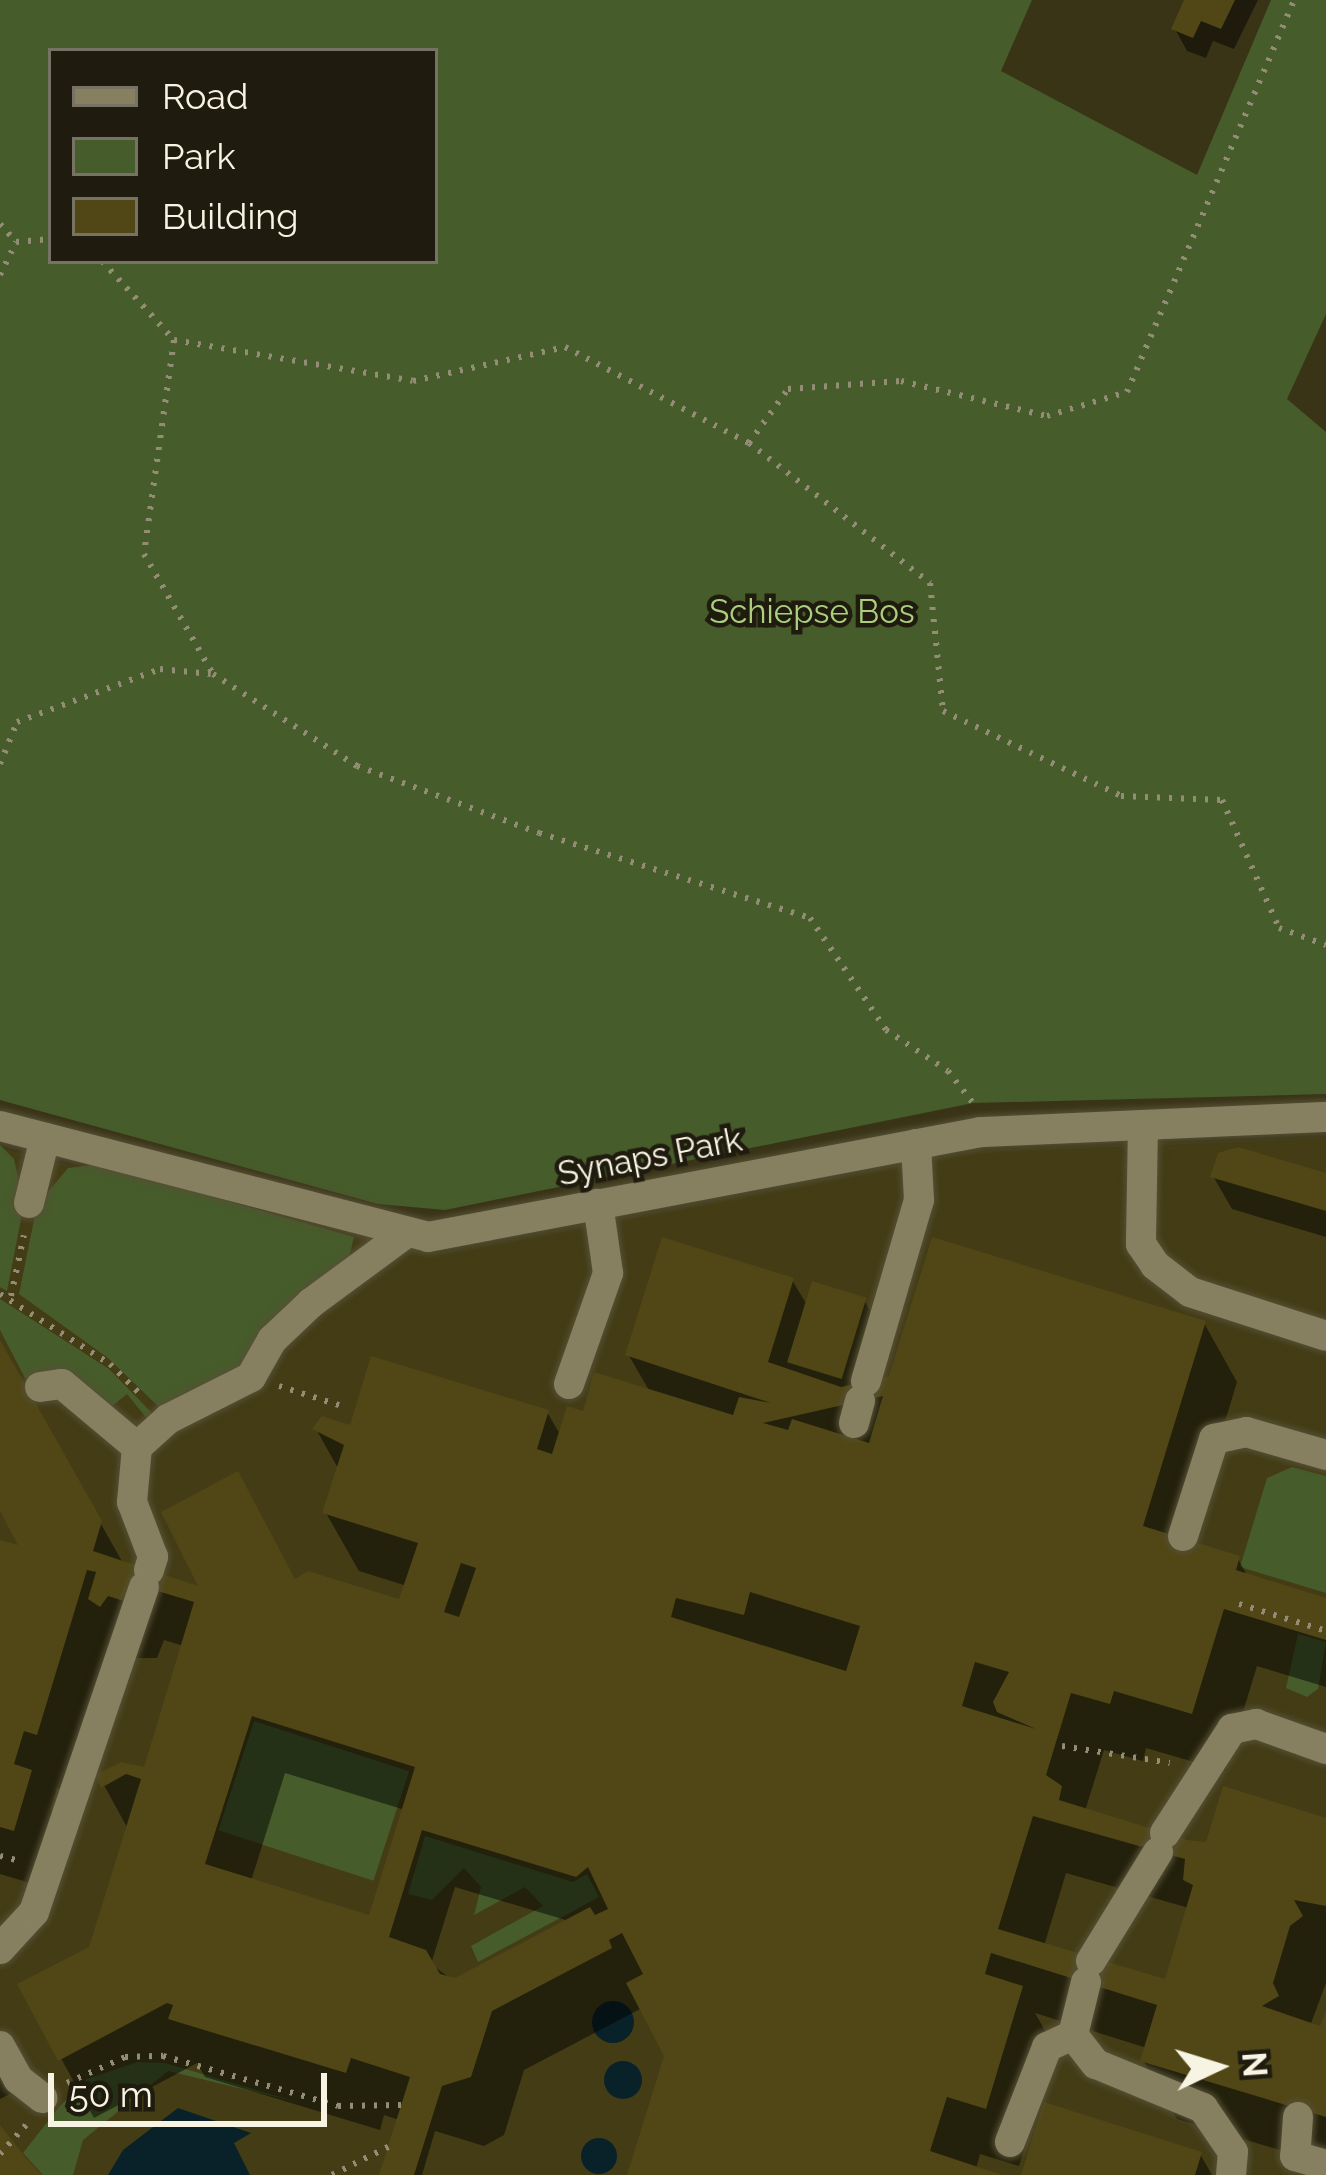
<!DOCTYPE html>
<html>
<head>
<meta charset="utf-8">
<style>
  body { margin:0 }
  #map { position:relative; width:1326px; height:2175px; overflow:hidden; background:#3a3417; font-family:Raleway,sans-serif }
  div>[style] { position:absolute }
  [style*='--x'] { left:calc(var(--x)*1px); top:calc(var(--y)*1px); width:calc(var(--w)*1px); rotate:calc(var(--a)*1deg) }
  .built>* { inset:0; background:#433c15 }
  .green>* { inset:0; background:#475c2b; transform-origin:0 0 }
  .water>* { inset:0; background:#09222a }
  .round { border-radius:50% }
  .shadow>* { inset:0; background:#0007 }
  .building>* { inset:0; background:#514716; transform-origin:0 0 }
  .path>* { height:6px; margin-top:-3px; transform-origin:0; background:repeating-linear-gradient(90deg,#938d76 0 3px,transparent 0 12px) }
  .roads { filter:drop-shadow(0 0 3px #555036) drop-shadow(0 0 3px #555036) }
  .minor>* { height:30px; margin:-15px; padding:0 15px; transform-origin:15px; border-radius:15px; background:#878060 }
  span { translate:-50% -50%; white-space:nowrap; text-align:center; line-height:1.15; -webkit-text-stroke:9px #1f1c0f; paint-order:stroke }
  .park-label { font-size:33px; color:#abcf7d }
  .street-label { font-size:33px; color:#f8f4e3 }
  .legend { position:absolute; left:48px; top:48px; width:390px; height:216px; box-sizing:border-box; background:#1f1c0f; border:3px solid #767264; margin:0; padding:15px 21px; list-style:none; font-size:36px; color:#f8f4e3 }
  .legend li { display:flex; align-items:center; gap:24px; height:60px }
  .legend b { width:60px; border:3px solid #767264 }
  .north { position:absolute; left:1158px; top:2007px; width:120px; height:120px; -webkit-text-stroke:9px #1f1c0f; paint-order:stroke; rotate:86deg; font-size:33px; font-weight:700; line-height:48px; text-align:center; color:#f8f4e3 }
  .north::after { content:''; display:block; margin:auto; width:42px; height:54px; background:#f8f4e3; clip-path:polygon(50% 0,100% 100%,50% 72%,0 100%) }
  .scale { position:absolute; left:48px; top:2073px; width:279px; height:54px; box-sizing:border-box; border:6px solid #f8f4e3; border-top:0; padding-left:15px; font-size:36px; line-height:42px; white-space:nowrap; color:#f8f4e3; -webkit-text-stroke:9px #1f1c0f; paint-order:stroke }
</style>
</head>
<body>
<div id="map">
  <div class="built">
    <div style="clip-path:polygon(1326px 1137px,1326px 2175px,0 2175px,0 1148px,438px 1253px,975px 1150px)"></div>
  </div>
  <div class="green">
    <div style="clip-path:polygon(evenodd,0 0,1032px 0,1001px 71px,1197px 175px,1271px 0,1326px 0,1326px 314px,1287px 399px,1326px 432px,1326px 1094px,973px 1103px,445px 1210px,378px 1204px,0 1100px,0 0,51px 51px,435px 51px,435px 261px,51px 261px,51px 51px)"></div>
    <div style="clip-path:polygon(0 1145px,14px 1159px,24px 1204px,7px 1291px,0 1287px)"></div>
    <div style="clip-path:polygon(99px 1164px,354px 1237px,347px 1266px,285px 1306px,242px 1369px,161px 1409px,108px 1358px,19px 1294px,37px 1205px,68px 1168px)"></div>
    <div style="clip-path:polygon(0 1299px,109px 1369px,154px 1415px,148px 1420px,127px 1394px,110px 1408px,82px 1381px,25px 1378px,0 1330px)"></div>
    <div style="clip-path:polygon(1292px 1467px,1326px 1476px,1326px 1593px,1240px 1567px,1267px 1478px)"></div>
    <div style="clip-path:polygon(1298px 1634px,1326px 1642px,1318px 1689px,1307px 1697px,1286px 1688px)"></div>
    <div style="left:254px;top:1721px;width:163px;height:115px;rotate:18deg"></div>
    <div style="clip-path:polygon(425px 1836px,573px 1882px,587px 1874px,599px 1897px,478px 1962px,471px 1946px,543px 1906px,525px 1887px,474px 1915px,481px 1887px,464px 1868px,432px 1900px,408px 1894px)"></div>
    <div style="clip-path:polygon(137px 2062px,165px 2063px,304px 2104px,168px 2071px,83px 2140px,73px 2175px,43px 2175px,23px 2153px,59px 2107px,87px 2079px)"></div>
  </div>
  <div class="water">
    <div class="round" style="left:592px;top:2001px;width:42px;height:42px"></div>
    <div class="round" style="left:604px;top:2061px;width:38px;height:38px"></div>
    <div style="clip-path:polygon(178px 2108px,251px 2133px,234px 2143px,250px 2175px,108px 2175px,123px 2150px)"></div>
    <div class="round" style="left:581px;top:2138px;width:36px;height:36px"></div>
  </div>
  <div class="shadow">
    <div style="clip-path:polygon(1187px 0,1258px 0,1234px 49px,1213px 41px,1206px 58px,1187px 51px,1175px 29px)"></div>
    <div style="clip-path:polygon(1213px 1176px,1326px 1176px,1326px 1237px,1232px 1209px)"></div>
    <div style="clip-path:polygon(evenodd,792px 1280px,807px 1305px,864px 1300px,876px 1322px,856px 1387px,1204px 1323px,1237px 1382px,1188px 1543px,1238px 1559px,1248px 1577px,1326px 1601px,1326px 1687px,1257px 1666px,1225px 1771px,1146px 1748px,1143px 1761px,1104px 1750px,1085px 1811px,1209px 1846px,1326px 1821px,1326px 1983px,1310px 2026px,1322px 2030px,1326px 2018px,1326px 2164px,1177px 2119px,1143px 2060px,1147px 2048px,1035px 2013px,1055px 2048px,1019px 2166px,980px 2154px,976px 2169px,996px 2175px,630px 2175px,667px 2055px,642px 2008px,524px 2070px,504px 2135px,484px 2146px,435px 2131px,422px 2175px,382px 2175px,399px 2120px,384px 2115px,380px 2130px,205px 2077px,197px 2063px,94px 2118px,21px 1986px,92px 1949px,128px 1829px,99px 1776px,146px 1771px,184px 1646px,164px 1640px,157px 1658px,125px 1658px,70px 1792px,57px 1788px,51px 1809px,64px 1831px,47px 1888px,0 1874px,0 1544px,24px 1550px,0 1505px,0 1344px,124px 1565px,204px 1591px,296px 1582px,401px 1603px,407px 1586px,359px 1571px,326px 1513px,339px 1470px,316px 1429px,547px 1412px,561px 1436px,585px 1414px,650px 1392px,628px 1354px,792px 1280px,285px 1773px,405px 1810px,371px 1919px,251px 1881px,285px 1773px,792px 1280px,1066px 1873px,1189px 1908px,1167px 1983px,1044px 1946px,1066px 1873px,792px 1280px,455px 1887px,569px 1921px,455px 1982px,431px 1964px,455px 1887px)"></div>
    <div style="clip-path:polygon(0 2076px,10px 2094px,0 2099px)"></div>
    <div style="clip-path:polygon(1200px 2154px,1212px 2175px,1024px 2175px)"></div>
  </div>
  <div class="building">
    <div style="clip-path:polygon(1184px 0,1235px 0,1221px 29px,1201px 21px,1193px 38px,1171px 29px)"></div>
    <div style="clip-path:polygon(1238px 1147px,1326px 1173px,1326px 1211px,1210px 1177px,1218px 1153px)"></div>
    <div style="clip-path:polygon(evenodd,662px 1237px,794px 1278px,768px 1362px,841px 1387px,889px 1376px,932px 1237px,1206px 1321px,1143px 1526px,1240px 1556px,1236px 1570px,1326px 1598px,1326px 1640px,1224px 1609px,1192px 1714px,1114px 1691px,1110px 1704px,1071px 1693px,1046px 1775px,1062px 1786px,1059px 1800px,1188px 1840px,1206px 1842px,1223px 1786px,1326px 1818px,1326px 1906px,1294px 1900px,1303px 1916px,1290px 1926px,1273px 1983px,1279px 1996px,1262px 2006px,1320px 2026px,1326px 2012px,1326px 2117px,1140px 2061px,1157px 2005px,991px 1953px,985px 1974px,1023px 1986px,986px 2109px,947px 2097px,930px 2151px,1002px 2175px,627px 2175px,664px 2056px,626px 1983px,643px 1974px,622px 1933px,609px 1940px,612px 1948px,492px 2011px,471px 2077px,442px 2086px,414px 2175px,379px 2175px,410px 2077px,351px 2058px,346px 2073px,168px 2019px,173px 2005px,167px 2003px,58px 2061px,17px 1984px,89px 1947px,141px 1779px,126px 1774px,101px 1788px,95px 1775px,121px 1762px,144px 1767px,194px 1602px,131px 1583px,124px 1601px,108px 1596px,100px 1607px,88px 1599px,96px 1572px,87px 1570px,37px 1735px,24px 1731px,14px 1764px,32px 1770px,14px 1831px,0 1827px,0 1540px,18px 1545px,0 1511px,0 1340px,102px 1521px,93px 1551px,198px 1586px,161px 1512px,238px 1471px,295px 1579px,308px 1571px,399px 1599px,418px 1543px,322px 1513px,344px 1445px,312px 1429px,322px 1416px,350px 1425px,371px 1356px,549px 1410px,537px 1449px,552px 1454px,567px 1406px,583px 1411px,594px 1372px,733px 1415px,739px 1397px,771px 1403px,625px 1355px,662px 1237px,883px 1396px,869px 1443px,792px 1419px,788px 1430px,763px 1423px,883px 1396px,662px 1237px,461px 1563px,476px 1568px,459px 1617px,444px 1612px,461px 1563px,662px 1237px,750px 1592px,860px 1626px,846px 1671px,671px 1617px,676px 1598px,744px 1615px,750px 1592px,662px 1237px,975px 1662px,1009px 1672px,993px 1702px,997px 1712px,1036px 1729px,962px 1706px,975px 1662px,662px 1237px,252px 1716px,415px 1767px,369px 1915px,205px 1864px,252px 1716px,662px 1237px,1033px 1816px,1185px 1859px,1183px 1880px,1193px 1885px,1165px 1979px,998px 1929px,1033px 1816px,662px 1237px,422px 1830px,576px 1877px,588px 1867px,608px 1909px,595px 1915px,590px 1907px,455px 1978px,440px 1974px,426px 1950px,389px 1937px,422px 1830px)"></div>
    <div style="left:812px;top:1281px;width:57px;height:85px;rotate:17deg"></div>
    <div style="clip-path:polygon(1044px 2102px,1202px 2152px,1195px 2175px,1021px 2175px)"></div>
    <div style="clip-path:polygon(0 2125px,26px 2158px,42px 2175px,0 2175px)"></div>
  </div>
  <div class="path">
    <div style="--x:0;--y:224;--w:24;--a:48"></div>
    <div style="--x:16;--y:242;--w:35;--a:-5"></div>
    <div style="--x:102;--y:261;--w:107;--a:47.7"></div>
    <div style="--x:174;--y:340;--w:216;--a:98"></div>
    <div style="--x:144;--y:554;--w:138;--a:60.1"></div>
    <div style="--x:213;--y:674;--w:171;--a:32.6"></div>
    <div style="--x:357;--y:766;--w:194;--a:20.2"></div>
    <div style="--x:539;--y:833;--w:284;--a:17.4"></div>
    <div style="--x:810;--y:918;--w:135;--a:55.8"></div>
    <div style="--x:886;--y:1030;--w:74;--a:33.5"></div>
    <div style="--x:948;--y:1071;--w:39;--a:52"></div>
    <div style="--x:0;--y:275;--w:37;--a:-64"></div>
    <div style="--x:174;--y:340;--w:242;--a:9.7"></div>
    <div style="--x:413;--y:381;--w:156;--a:-12.6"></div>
    <div style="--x:565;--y:347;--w:208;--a:27.6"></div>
    <div style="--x:749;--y:443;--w:67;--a:-54.2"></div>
    <div style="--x:788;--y:389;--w:113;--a:-4"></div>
    <div style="--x:901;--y:381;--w:150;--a:13.5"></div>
    <div style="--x:1047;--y:416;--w:84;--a:-16.7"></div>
    <div style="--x:1127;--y:392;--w:426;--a:-66.9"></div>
    <div style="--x:749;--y:443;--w:229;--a:37.7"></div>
    <div style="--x:930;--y:583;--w:129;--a:84.2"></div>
    <div style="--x:943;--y:711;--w:197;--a:25.5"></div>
    <div style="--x:1121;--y:796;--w:101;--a:2.3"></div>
    <div style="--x:1222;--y:800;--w:140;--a:66"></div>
    <div style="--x:1279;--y:928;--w:50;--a:19.9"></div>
    <div style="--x:0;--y:764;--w:45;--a:-68"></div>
    <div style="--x:17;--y:722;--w:153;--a:-20.3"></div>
    <div style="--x:160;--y:669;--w:51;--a:5.6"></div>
    <div style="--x:0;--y:1294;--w:130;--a:32.5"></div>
    <div style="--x:110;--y:1364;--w:45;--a:45"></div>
    <div style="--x:11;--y:1296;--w:62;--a:-78"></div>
    <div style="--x:279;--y:1386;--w:63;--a:17.6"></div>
    <div style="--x:1239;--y:1604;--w:91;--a:17.2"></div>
    <div style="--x:1062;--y:1746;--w:109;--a:8.9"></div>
    <div style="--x:0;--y:1856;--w:21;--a:14"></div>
    <div style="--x:67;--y:2083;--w:64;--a:-24.1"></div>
    <div style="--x:125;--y:2057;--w:38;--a:-2"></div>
    <div style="--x:163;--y:2056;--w:182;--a:15.9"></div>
    <div style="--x:338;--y:2106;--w:63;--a:-0.9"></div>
    <div style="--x:0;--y:2154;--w:39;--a:-48"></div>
    <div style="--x:332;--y:2175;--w:63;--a:-26.6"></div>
  </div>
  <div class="roads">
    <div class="minor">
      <div style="--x:1143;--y:1125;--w:119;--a:91"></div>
      <div style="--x:1141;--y:1244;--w:25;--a:56"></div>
      <div style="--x:1155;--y:1265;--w:44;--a:37.6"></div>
      <div style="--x:1190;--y:1292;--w:143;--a:17.9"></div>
      <div style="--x:0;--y:1126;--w:442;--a:14.5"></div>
      <div style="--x:428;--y:1237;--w:563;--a:-10.75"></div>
      <div style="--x:981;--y:1132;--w:345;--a:-2.5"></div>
      <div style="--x:29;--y:1203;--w:67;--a:-76.2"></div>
      <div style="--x:866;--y:1381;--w:189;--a:-73.7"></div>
      <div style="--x:919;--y:1200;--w:56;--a:-93.1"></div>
      <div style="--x:569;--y:1384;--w:118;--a:-70.6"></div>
      <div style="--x:608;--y:1273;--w:70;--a:-98.2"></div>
      <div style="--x:40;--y:1387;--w:22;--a:-8"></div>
      <div style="--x:62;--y:1384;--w:98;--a:40"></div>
      <div style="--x:854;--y:1423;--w:23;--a:-75"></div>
      <div style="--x:1183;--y:1536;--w:102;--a:-72.3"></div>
      <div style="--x:1214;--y:1439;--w:33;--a:-12"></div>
      <div style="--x:1246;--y:1432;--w:83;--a:16"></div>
      <div style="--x:149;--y:1570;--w:14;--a:-73"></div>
      <div style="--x:153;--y:1557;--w:59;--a:-110.9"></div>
      <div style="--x:132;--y:1502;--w:55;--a:-84.8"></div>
      <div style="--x:137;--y:1447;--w:42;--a:-42.1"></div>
      <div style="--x:168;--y:1419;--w:93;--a:-26.8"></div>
      <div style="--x:251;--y:1377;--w:43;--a:-60.4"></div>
      <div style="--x:272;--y:1340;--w:54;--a:-43.5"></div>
      <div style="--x:311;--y:1303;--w:118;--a:-36.4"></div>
      <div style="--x:1165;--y:1833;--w:124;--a:-57.2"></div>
      <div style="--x:1232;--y:1729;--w:25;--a:-12"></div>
      <div style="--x:1256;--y:1724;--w:74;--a:19.7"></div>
      <div style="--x:0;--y:1949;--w:50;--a:-47.4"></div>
      <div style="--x:34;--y:1912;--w:343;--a:-71.3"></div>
      <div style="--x:1091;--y:1961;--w:128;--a:-58.4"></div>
      <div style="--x:1086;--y:1982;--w:55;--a:103.8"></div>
      <div style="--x:1073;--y:2035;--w:37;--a:52"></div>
      <div style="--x:1096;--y:2064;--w:116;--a:22.4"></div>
      <div style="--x:1203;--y:2108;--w:53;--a:55.7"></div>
      <div style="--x:1233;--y:2152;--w:23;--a:95"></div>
      <div style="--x:0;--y:2046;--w:38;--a:61"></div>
      <div style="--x:18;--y:2079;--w:31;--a:38"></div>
      <div style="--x:1298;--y:2117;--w:39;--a:94"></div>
      <div style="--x:1295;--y:2156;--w:32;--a:16"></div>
      <div style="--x:1010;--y:2142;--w:102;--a:-68.7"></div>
      <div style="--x:1047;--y:2047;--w:29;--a:-25"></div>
    </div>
  </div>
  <div class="park-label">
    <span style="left:812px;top:612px">Schiepse Bos</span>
  </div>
  <div class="street-label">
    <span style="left:650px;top:1157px;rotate:-11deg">Synaps Park</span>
  </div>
  <ul class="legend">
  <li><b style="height:15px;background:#878060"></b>Road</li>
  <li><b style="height:33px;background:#475c2b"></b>Park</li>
  <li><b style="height:33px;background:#514716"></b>Building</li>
  </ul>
  <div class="north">N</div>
  <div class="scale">50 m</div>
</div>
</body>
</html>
